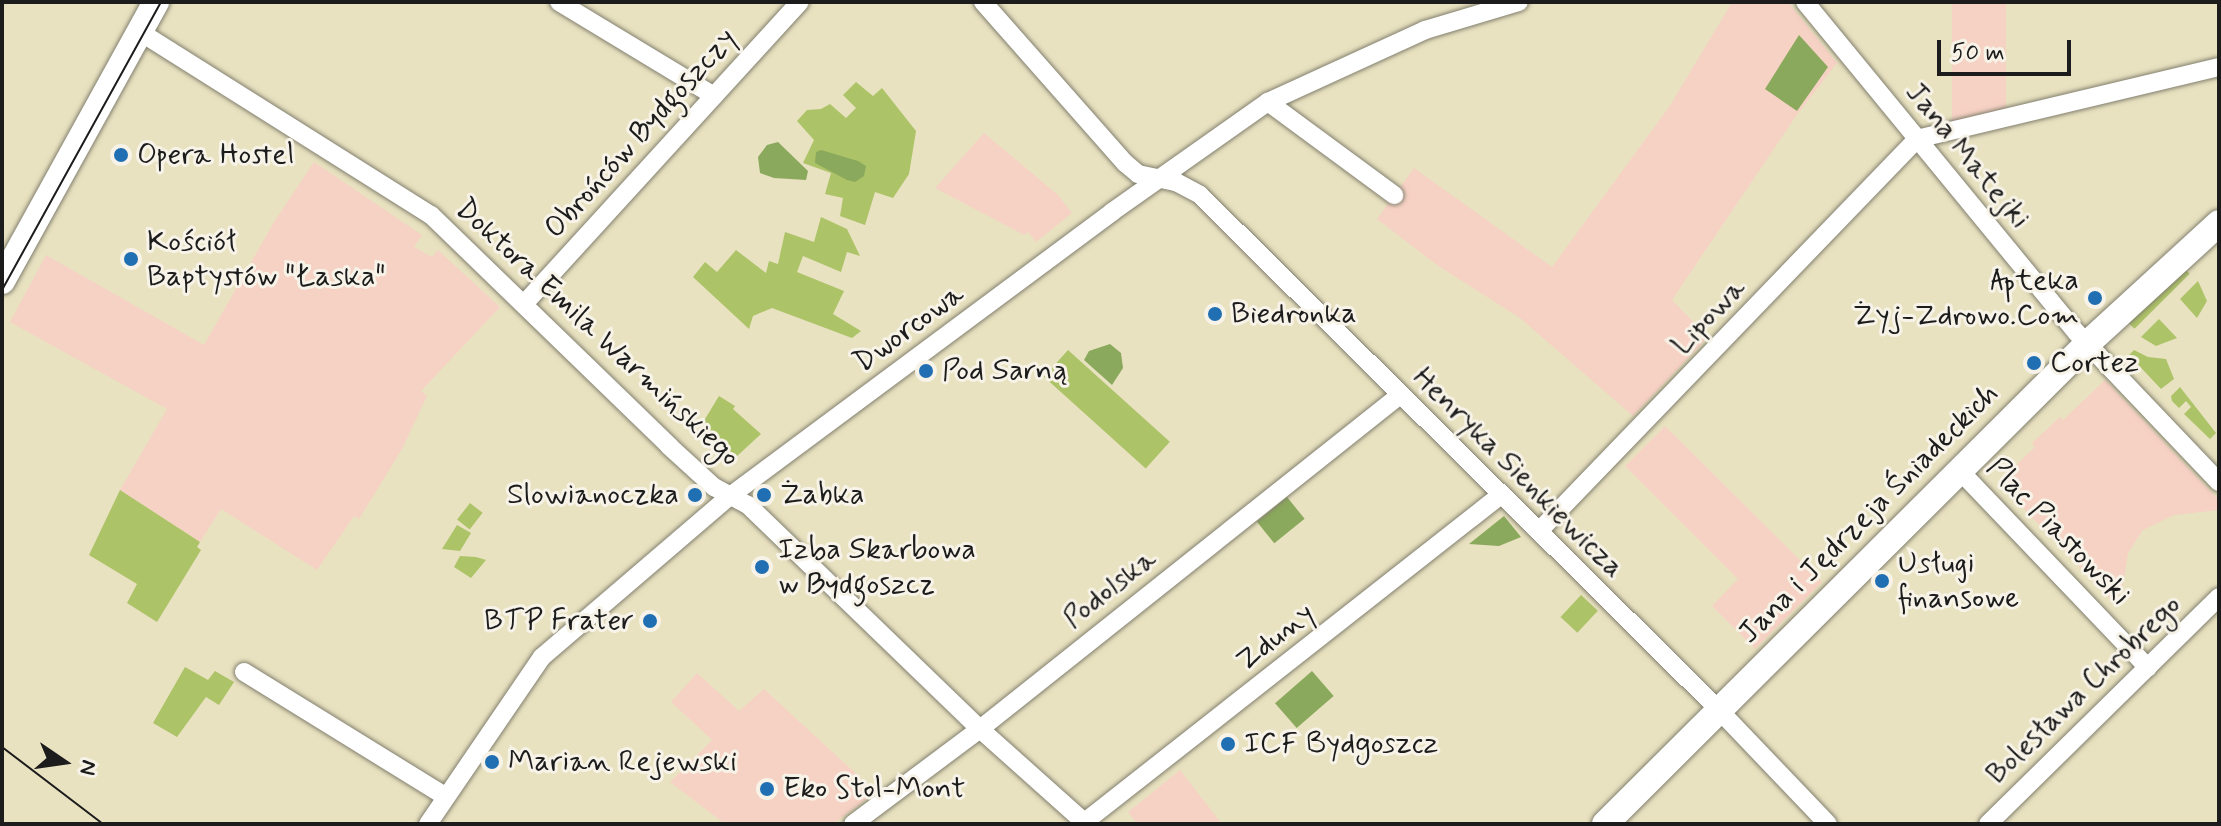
<!DOCTYPE html>
<html>
<head>
<meta charset="utf-8">
<style>
  body { margin:0 }
  #map { position:relative; width:2221px; height:826px; overflow:hidden; background:#e8e2c0; font-family:Mynerve,sans-serif }
  div>[style] { position:absolute }
  [style*='--x'] { left:calc(var(--x)*1px); top:calc(var(--y)*1px); width:calc(var(--w)*1px); rotate:calc(var(--a)*1deg) }
  .built>* { inset:0; background:#f6d2c4; transform-origin:0 0 }
  .green>* { inset:0; background:#adc367; transform-origin:0 0 }
  .forest>* { inset:0; background:#8aa95c; transform-origin:0 0 }
  .roads { filter:drop-shadow(0 0 2px #827f6e) drop-shadow(0 0 2px #827f6e) }
  .street>* { height:18px; margin:-9px; padding:0 9px; transform-origin:9px; border-radius:9px; background:#fff }
  .secondary>* { height:26px; margin:-13px; padding:0 13px; transform-origin:13px; border-radius:13px; background:#fff }
  .tram>* { height:2px; margin:-1px; padding:0 1px; transform-origin:1px; border-radius:1px; background:#1c1c1c }
  .dots>* { width:22px; height:22px; translate:-50% -50%; box-sizing:border-box; border:4px solid #f7f3e8; border-radius:50% }
  span { translate:-50% -50%; white-space:nowrap; text-align:center; line-height:1.15; -webkit-text-stroke:6px #f7f3e8; paint-order:stroke }
  .street-label { font-size:30px; color:#1c1c1c }
  .poi-label { font-size:30px; color:#1c1c1c }
  .left { translate:0 -50%; text-align:left }
  .right { translate:-100% -50%; text-align:right }
  .frame { position:absolute; inset:0; border:4px solid #1c1c1c; pointer-events:none }
  .north { position:absolute; left:24px; top:722px; width:80px; height:80px; -webkit-text-stroke:6px #f7f3e8; paint-order:stroke; rotate:103deg; font-size:22px; font-weight:700; line-height:32px; text-align:center; color:#1c1c1c }
  .north::after { content:''; display:block; margin:auto; width:28px; height:36px; background:#1c1c1c; clip-path:polygon(50% 0,100% 100%,50% 72%,0 100%) }
  .scale { position:absolute; left:1937px; top:40px; width:134px; height:36px; box-sizing:border-box; border:4px solid #1c1c1c; border-top:0; padding-left:10px; font-size:24px; line-height:28px; white-space:nowrap; color:#1c1c1c; -webkit-text-stroke:6px #f7f3e8; paint-order:stroke }
</style>
</head>
<body>
<div id="map">
  <div class="built">
    <div style="clip-path:polygon(1739px 2px,1788px 2px,1837px 63px,1796px 116px,1672px 300px,1708px 337px,1633px 416px,1520px 318px,1437px 265px,1377px 219px,1414px 168px,1552px 267px,1669px 107px,1731px 4px)"></div>
    <div style="left:1952px;top:2px;width:54px;height:120px"></div>
    <div style="clip-path:polygon(984px 133px,1058px 195px,1072px 213px,1036px 242px,1028px 232px,1024px 235px,935px 188px)"></div>
    <div style="clip-path:polygon(314px 162px,422px 235px,414px 247px,432px 257px,438px 250px,500px 307px,421px 391px,427px 396px,402px 449px,359px 519px,354px 516px,317px 570px,221px 509px,200px 542px,120px 490px,167px 409px,10px 322px,46px 255px,204px 345px,274px 222px)"></div>
    <div style="clip-path:polygon(2105px 380px,2219px 500px,2219px 510px,2174px 515px,2143px 530px,2128px 553px,2122px 591px,2113px 602px,1998px 482px,2035px 447px,2032px 443px,2060px 417px,2063px 420px)"></div>
    <div style="clip-path:polygon(1665px 426px,1822px 582px,1755px 649px,1712px 606px,1738px 579px,1625px 466px)"></div>
    <div style="clip-path:polygon(697px 673px,739px 711px,764px 689px,876px 792px,833px 824px,725px 824px,670px 782px,712px 740px,671px 702px)"></div>
    <div style="clip-path:polygon(1180px 770px,1222px 824px,1137px 824px,1128px 812px)"></div>
  </div>
  <div class="green">
    <div style="clip-path:polygon(856px 82px,873px 96px,882px 88px,916px 131px,909px 174px,893px 198px,875px 192px,865px 225px,840px 216px,843px 198px,825px 194px,831px 173px,803px 163px,814px 140px,797px 121px,807px 110px,821px 109px,830px 104px,846px 118px,856px 108px,843px 95px)"></div>
    <div style="clip-path:polygon(821px 217px,847px 229px,860px 256px,847px 252px,841px 272px,803px 256px,797px 272px,844px 291px,833px 314px,861px 331px,852px 338px,772px 308px,753px 316px,749px 329px,693px 277px,705px 262px,717px 272px,736px 250px,766px 273px,769px 261px,778px 264px,785px 232px,814px 242px)"></div>
    <div style="left:2184px;top:268px;width:8px;height:78px;rotate:45deg"></div>
    <div style="clip-path:polygon(2198px 281px,2207px 301px,2197px 318px,2180px 299px)"></div>
    <div style="clip-path:polygon(2159px 319px,2177px 338px,2156px 346px,2141px 337px)"></div>
    <div style="left:1068px;top:350px;width:137px;height:36px;rotate:42deg"></div>
    <div style="clip-path:polygon(2134px 350px,2148px 357px,2166px 359px,2174px 379px,2161px 389px,2129px 355px)"></div>
    <div style="clip-path:polygon(2180px 387px,2216px 433px,2210px 439px,2184px 414px,2191px 407px,2186px 401px,2179px 408px,2172px 401px,2171px 396px)"></div>
    <div style="clip-path:polygon(719px 396px,735px 406px,733px 409px,761px 434px,736px 457px,702px 424px)"></div>
    <div style="clip-path:polygon(120px 490px,200px 542px,197px 547px,201px 550px,157px 622px,127px 603px,137px 584px,89px 555px)"></div>
    <div style="left:470px;top:503px;width:16px;height:21px;rotate:38deg"></div>
    <div style="clip-path:polygon(457px 525px,471px 533px,460px 551px,442px 549px)"></div>
    <div style="clip-path:polygon(460px 556px,476px 557px,486px 560px,471px 578px,454px 567px)"></div>
    <div style="left:1581px;top:595px;width:23px;height:30px;rotate:43deg"></div>
    <div style="clip-path:polygon(185px 667px,208px 680px,215px 671px,234px 682px,219px 705px,206px 697px,177px 737px,153px 723px)"></div>
  </div>
  <div class="forest">
    <div style="clip-path:polygon(1799px 35px,1828px 67px,1797px 111px,1765px 89px)"></div>
    <div style="clip-path:polygon(778px 142px,808px 171px,806px 180px,774px 178px,760px 173px,758px 157px,767px 145px)"></div>
    <div style="clip-path:polygon(821px 150px,858px 161px,866px 166px,864px 176px,855px 182px,847px 180px,815px 163px,816px 152px)"></div>
    <div style="clip-path:polygon(1110px 344px,1121px 353px,1123px 368px,1112px 385px,1084px 360px,1089px 351px)"></div>
    <div style="left:1287px;top:497px;width:28px;height:39px;rotate:51deg"></div>
    <div style="clip-path:polygon(1504px 516px,1521px 537px,1499px 546px,1469px 544px)"></div>
    <div style="left:1312px;top:671px;width:33px;height:49px;rotate:49deg"></div>
  </div>
  <div class="roads">
    <div class="street">
      <div style="--x:559;--y:2;--w:181;--a:31.2"></div>
      <div style="--x:983;--y:2;--w:215;--a:48.6"></div>
      <div style="--x:1125;--y:163;--w:17;--a:40"></div>
      <div style="--x:1138;--y:174;--w:39;--a:12"></div>
      <div style="--x:1176;--y:182;--w:27;--a:28"></div>
      <div style="--x:1200;--y:195;--w:730;--a:44.78"></div>
      <div style="--x:1718;--y:709;--w:159;--a:46.3"></div>
      <div style="--x:1805;--y:2;--w:428;--a:50.6"></div>
      <div style="--x:2077;--y:333;--w:206;--a:46.4"></div>
      <div style="--x:140;--y:32;--w:344;--a:32.2"></div>
      <div style="--x:431;--y:215;--w:332;--a:44.1"></div>
      <div style="--x:669;--y:446;--w:61;--a:42.3"></div>
      <div style="--x:714;--y:487;--w:38;--a:28"></div>
      <div style="--x:748;--y:505;--w:322;--a:44"></div>
      <div style="--x:980;--y:729;--w:140;--a:41.8"></div>
      <div style="--x:1268;--y:102;--w:157;--a:36.4"></div>
      <div style="--x:524;--y:304;--w:409;--a:-47.6"></div>
      <div style="--x:1960;--y:471;--w:272;--a:46.3"></div>
      <div style="--x:1539;--y:531;--w:545;--a:-46.04"></div>
      <div style="--x:1917;--y:139;--w:310;--a:-13.4"></div>
      <div style="--x:244;--y:672;--w:236;--a:31.7"></div>
      <div style="--x:428;--y:824;--w:202;--a:-55.7"></div>
      <div style="--x:542;--y:657;--w:248;--a:-40.6"></div>
      <div style="--x:730;--y:496;--w:476;--a:-36.6"></div>
      <div style="--x:1112;--y:212;--w:191;--a:-35.2"></div>
      <div style="--x:1268;--y:102;--w:173;--a:-24.6"></div>
      <div style="--x:1425;--y:30;--w:98;--a:-16.6"></div>
      <div style="--x:853;--y:824;--w:159;--a:-36.8"></div>
      <div style="--x:980;--y:729;--w:537;--a:-38.49"></div>
      <div style="--x:1082;--y:824;--w:534;--a:-38.16"></div>
      <div style="--x:1988;--y:824;--w:324;--a:-44.5"></div>
    </div>
    <div class="secondary">
      <div style="--x:2;--y:281;--w:319;--a:-61.1"></div>
      <div style="--x:1605;--y:824;--w:680;--a:-44.88"></div>
      <div style="--x:2087;--y:344;--w:179;--a:-42.5"></div>
    </div>
  </div>
  <div class="tram">
    <div style="--x:2;--y:290;--w:329;--a:-61.1"></div>
    <div style="--x:2;--y:747;--w:127;--a:37.3"></div>
  </div>
  <div class="dots">
    <div style="left:121px;top:155px;background:#1f6fb2"></div>
    <div style="left:131px;top:259px;background:#1f6fb2"></div>
    <div style="left:2095px;top:298px;background:#1f6fb2"></div>
    <div style="left:1215px;top:314px;background:#1f6fb2"></div>
    <div style="left:2034px;top:363px;background:#1f6fb2"></div>
    <div style="left:926px;top:371px;background:#1f6fb2"></div>
    <div style="left:695px;top:495px;background:#1f6fb2"></div>
    <div style="left:764px;top:495px;background:#1f6fb2"></div>
    <div style="left:762px;top:567px;background:#1f6fb2"></div>
    <div style="left:1882px;top:581px;background:#1f6fb2"></div>
    <div style="left:650px;top:621px;background:#1f6fb2"></div>
    <div style="left:1228px;top:744px;background:#1f6fb2"></div>
    <div style="left:492px;top:762px;background:#1f6fb2"></div>
    <div style="left:767px;top:789px;background:#1f6fb2"></div>
  </div>
  <div class="street-label">
    <span style="left:641px;top:134px;rotate:-48deg">Obrońców Bydgoszczy</span>
    <span style="left:1967px;top:156px;rotate:51deg">Jana Matejki</span>
    <span style="left:1709px;top:317px;rotate:-47deg">Lipowa</span>
    <span style="left:909px;top:329px;rotate:-36deg">Dworcowa</span>
    <span style="left:597px;top:333px;rotate:43deg">Doktora Emila Warmińskiego</span>
    <span style="left:1518px;top:473px;rotate:45deg">Henryka Sienkiewicza</span>
    <span style="left:1869px;top:514px;rotate:-45deg">Jana i Jędrzeja Śniadeckich</span>
    <span style="left:2058px;top:532px;rotate:46deg">Plac Piastowski</span>
    <span style="left:1110px;top:589px;rotate:-38deg">Podolska</span>
    <span style="left:1276px;top:638px;rotate:-38deg">Zduny</span>
    <span style="left:2084px;top:690px;rotate:-44deg">Bolesława Chrobrego</span>
  </div>
  <div class="poi-label">
    <span class="left" style="left:137px;top:155px">Opera Hostel</span>
    <span class="left" style="left:147px;top:259px">Kościół<br>Baptystów "Łaska"</span>
    <span class="right" style="left:2079px;top:298px">Apteka<br>Żyj-Zdrowo.Com</span>
    <span class="left" style="left:1231px;top:314px">Biedronka</span>
    <span class="left" style="left:2050px;top:363px">Cortez</span>
    <span class="left" style="left:942px;top:371px">Pod Sarną</span>
    <span class="right" style="left:679px;top:495px">Slowianoczka</span>
    <span class="left" style="left:780px;top:495px">Żabka</span>
    <span class="left" style="left:778px;top:567px">Izba Skarbowa<br>w Bydgoszcz</span>
    <span class="left" style="left:1898px;top:581px">Usługi<br>finansowe</span>
    <span class="right" style="left:634px;top:621px">BTP Frater</span>
    <span class="left" style="left:1244px;top:744px">ICF Bydgoszcz</span>
    <span class="left" style="left:508px;top:762px">Marian Rejewski</span>
    <span class="left" style="left:783px;top:789px">Eko Stol-Mont</span>
  </div>
  <div class="frame"></div>
  <div class="north">N</div>
  <div class="scale">50 m</div>
</div>
</body>
</html>
